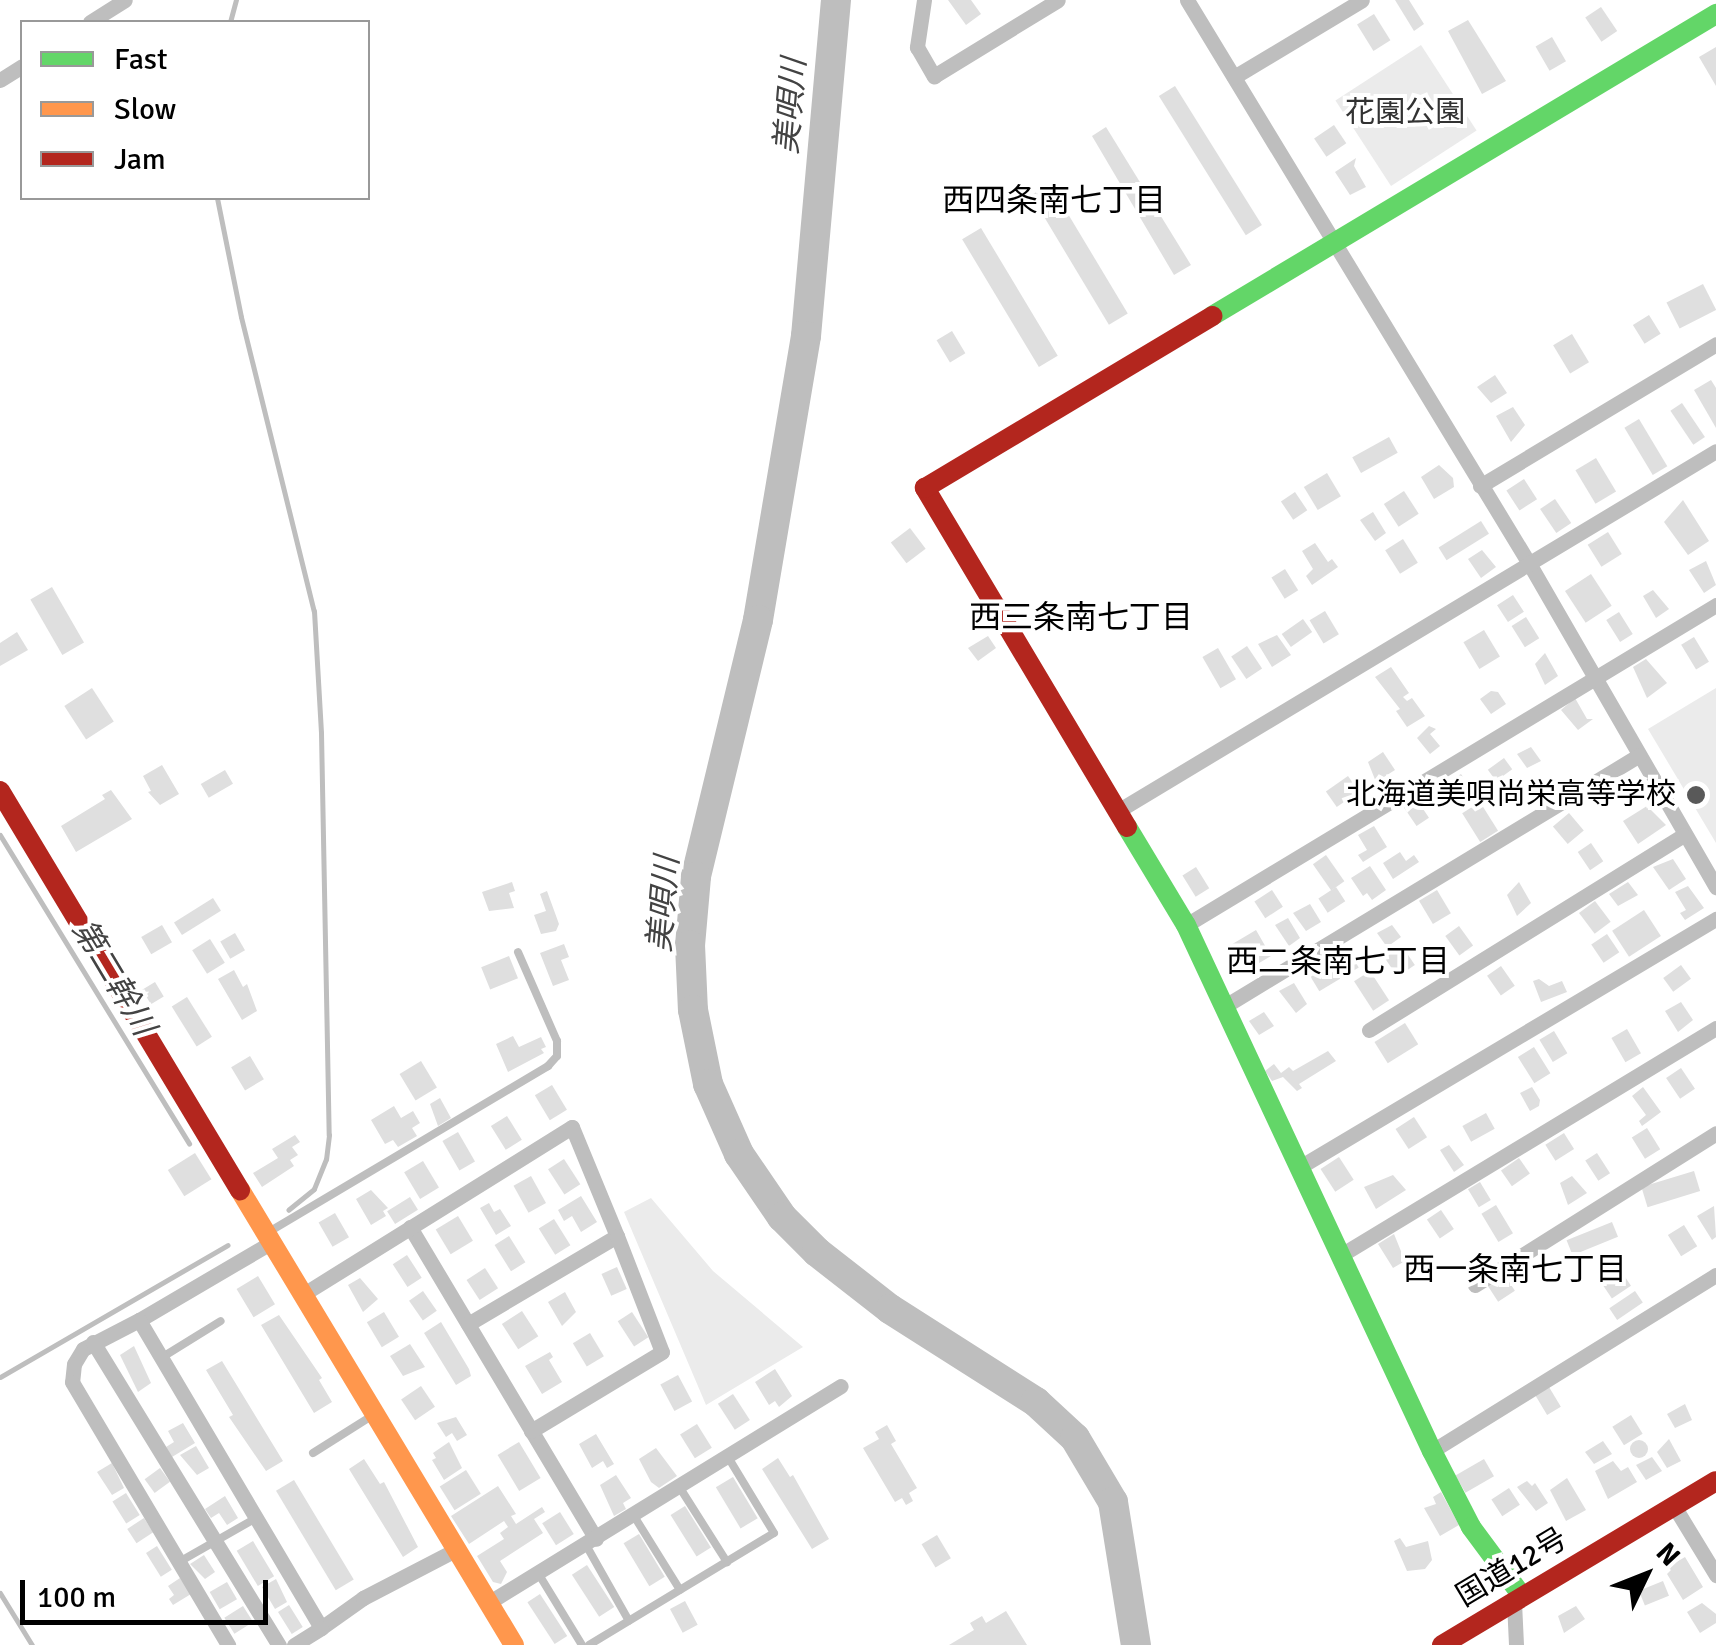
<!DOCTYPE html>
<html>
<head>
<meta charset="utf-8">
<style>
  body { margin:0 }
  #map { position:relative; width:1716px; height:1645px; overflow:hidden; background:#fff; font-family:Signika,"Noto Sans JP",sans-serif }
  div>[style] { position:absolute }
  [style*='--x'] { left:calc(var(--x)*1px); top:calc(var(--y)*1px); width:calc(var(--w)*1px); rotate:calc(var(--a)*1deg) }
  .green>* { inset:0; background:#ebebeb; transform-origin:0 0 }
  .stream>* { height:5px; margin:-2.5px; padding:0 2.5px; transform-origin:2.5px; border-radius:2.5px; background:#bebebe }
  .river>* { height:30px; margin:-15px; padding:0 15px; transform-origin:15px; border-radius:15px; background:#bebebe }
  .building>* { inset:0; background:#dfdfdf; transform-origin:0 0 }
  .round { border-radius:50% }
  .lane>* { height:8px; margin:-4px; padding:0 4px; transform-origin:4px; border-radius:4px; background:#bebebe }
  .street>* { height:15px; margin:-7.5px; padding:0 7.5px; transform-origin:7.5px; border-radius:7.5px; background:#bebebe }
  .fast>* { height:20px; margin:-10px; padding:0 10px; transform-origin:10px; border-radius:10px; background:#63d668 }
  .slow>* { height:20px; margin:-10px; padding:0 10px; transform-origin:10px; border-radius:10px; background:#ff974d }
  .jam>* { height:20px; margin:-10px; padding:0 10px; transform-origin:10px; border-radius:10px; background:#b3261e }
  .dots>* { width:28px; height:28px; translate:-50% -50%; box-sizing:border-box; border:5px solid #fff; border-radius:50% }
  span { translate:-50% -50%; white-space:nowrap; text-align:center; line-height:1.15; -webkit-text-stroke:8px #fff; paint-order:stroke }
  .park-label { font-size:30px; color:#323232 }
  .poi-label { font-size:30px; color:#000 }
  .right { translate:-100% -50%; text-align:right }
  .street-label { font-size:30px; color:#000 }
  .water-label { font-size:32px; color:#434343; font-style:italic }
  .neighbourhood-label { font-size:32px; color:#000 }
  .legend { position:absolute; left:20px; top:20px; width:350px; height:180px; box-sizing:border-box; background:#fff; border:2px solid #999; margin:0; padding:12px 18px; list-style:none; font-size:30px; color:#000 }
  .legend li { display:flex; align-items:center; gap:20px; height:50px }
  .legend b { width:50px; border:2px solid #999 }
  .north { position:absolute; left:1596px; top:1525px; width:100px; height:100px; -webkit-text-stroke:8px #fff; paint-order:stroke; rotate:47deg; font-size:28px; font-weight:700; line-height:40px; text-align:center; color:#000 }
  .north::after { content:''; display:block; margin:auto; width:35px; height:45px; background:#000; clip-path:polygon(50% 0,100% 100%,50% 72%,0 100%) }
  .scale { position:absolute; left:20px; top:1580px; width:248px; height:45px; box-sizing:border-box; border:5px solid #000; border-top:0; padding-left:12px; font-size:30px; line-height:35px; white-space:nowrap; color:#000; -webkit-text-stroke:8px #fff; paint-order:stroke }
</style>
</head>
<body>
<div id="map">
  <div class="green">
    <div style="left:1421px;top:45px;width:102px;height:102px;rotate:57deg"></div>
    <div style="clip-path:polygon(1716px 688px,1716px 843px,1648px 729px)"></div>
    <div style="clip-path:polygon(651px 1198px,713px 1271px,803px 1347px,706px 1405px,624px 1212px)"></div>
  </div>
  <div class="stream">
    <div style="--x:230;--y:22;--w:23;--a:-75"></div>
    <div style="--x:217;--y:198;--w:121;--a:78.6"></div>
    <div style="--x:241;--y:317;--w:303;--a:76.1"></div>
    <div style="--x:314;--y:611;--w:122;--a:86.7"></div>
    <div style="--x:321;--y:733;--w:402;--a:88.9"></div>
    <div style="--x:329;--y:1135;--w:24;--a:97"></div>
    <div style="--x:326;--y:1159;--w:32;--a:112"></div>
    <div style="--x:314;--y:1189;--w:33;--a:141"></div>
    <div style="--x:0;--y:835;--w:362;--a:58.5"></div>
    <div style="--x:0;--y:1377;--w:263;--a:-30.1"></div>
    <div style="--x:0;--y:1593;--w:61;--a:58.4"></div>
  </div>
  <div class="river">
    <div style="--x:836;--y:0;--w:337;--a:95.1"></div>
    <div style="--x:806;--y:336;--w:288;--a:99.6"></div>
    <div style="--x:758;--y:620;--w:264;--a:103.6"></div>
    <div style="--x:696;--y:877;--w:68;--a:95"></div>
    <div style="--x:690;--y:945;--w:65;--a:87.4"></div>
    <div style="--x:693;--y:1010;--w:76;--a:78.5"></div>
    <div style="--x:708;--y:1084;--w:77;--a:66.1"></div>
    <div style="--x:739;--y:1154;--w:76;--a:55.7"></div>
    <div style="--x:782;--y:1217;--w:49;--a:45"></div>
    <div style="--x:817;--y:1252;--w:93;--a:38"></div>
    <div style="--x:890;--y:1309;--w:173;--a:32.5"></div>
    <div style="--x:1036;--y:1402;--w:53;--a:42.7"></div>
    <div style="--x:1075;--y:1438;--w:74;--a:59.3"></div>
    <div style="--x:1113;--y:1502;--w:145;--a:80.9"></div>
  </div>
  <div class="building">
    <div style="clip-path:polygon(948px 0,971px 0,981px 14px,966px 25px)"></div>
    <div style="clip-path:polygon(1395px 0,1409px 0,1424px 24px,1414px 31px)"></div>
    <div style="left:1601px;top:7px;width:29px;height:19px;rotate:56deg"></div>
    <div style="left:1374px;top:14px;width:31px;height:20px;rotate:58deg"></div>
    <div style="clip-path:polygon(1468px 20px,1506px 81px,1482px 94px,1448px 31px)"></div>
    <div style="left:1552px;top:37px;width:28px;height:19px;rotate:60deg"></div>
    <div style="clip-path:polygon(1716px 47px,1716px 86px,1699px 57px)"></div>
    <div style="left:1175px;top:86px;width:164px;height:19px;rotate:58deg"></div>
    <div style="left:1334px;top:125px;width:22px;height:24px;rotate:56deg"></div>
    <div style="clip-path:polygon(1106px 127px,1191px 265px,1174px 275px,1092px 136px)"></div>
    <div style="clip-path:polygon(1356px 158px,1354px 166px,1366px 187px,1350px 195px,1335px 172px)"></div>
    <div style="left:1050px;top:184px;width:151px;height:22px;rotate:59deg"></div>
    <div style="left:981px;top:228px;width:149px;height:22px;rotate:59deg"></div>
    <div style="left:1703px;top:284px;width:29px;height:41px;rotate:63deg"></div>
    <div style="left:1649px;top:315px;width:22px;height:19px;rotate:58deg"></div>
    <div style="left:952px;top:331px;width:26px;height:18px;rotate:59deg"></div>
    <div style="left:1572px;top:334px;width:33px;height:22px;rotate:59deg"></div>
    <div style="clip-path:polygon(1495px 375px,1507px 393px,1491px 403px,1477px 387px)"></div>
    <div style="clip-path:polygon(1711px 380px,1716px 388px,1716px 428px,1694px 390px)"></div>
    <div style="left:1682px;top:403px;width:41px;height:14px;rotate:56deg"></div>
    <div style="clip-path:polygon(1513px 407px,1525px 425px,1511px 442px,1496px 416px)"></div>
    <div style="left:1639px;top:419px;width:55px;height:17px;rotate:59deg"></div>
    <div style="left:1389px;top:437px;width:18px;height:42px;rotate:61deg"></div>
    <div style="left:1596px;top:458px;width:39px;height:24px;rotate:59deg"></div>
    <div style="clip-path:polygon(1439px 465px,1453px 478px,1454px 487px,1434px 499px,1421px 477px)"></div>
    <div style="left:1327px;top:473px;width:27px;height:27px;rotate:59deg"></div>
    <div style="left:1524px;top:479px;width:24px;height:21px;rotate:57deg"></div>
    <div style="left:1404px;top:491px;width:27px;height:24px;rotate:57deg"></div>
    <div style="left:1295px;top:492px;width:22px;height:17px;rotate:56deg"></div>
    <div style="left:1555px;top:499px;width:29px;height:18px;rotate:56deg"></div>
    <div style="clip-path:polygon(1683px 500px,1709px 541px,1688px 555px,1664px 522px)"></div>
    <div style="clip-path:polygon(1373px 512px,1386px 533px,1375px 541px,1360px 520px)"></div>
    <div style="left:1481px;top:521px;width:15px;height:50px;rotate:58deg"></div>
    <div style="left:910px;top:528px;width:26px;height:24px;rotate:53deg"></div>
    <div style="left:1608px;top:532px;width:26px;height:24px;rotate:58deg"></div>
    <div style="left:1403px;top:539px;width:28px;height:21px;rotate:58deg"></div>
    <div style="clip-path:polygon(1315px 543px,1328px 562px,1332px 559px,1338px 567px,1312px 585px,1306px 576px,1313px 569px,1302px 551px)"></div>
    <div style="clip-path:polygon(1482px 550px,1496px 567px,1481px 578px,1468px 559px)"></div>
    <div style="clip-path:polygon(1706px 561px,1716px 585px,1704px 593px,1689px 570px)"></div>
    <div style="left:1285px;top:569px;width:25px;height:16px;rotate:58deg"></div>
    <div style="left:1591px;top:574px;width:38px;height:31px;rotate:57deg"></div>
    <div style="left:52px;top:587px;width:64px;height:25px;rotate:60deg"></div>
    <div style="clip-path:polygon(1653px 590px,1669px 609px,1656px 618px,1643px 596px)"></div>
    <div style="left:1513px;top:595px;width:20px;height:19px;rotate:57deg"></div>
    <div style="left:1325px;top:611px;width:27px;height:18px;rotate:59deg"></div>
    <div style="left:1619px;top:612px;width:26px;height:15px;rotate:58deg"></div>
    <div style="left:1526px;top:617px;width:25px;height:17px;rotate:58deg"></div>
    <div style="left:1303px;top:619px;width:16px;height:26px;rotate:55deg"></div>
    <div style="left:1484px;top:630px;width:31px;height:24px;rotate:59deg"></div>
    <div style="clip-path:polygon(17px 632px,28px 650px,0 666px,0 643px)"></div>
    <div style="clip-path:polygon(1277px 635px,1291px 655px,1272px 667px,1258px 644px)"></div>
    <div style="clip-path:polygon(988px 636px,996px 648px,978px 661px,968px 648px)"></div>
    <div style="left:1694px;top:637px;width:29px;height:15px;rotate:59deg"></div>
    <div style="left:1247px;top:646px;width:27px;height:19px;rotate:56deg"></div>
    <div style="left:1218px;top:648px;width:36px;height:18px;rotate:60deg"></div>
    <div style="clip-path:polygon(1545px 653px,1558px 676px,1545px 685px,1535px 664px)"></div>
    <div style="clip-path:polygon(1646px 659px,1667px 683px,1647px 698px,1633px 667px)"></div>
    <div style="clip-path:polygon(1391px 667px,1409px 693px,1403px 697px,1407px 701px,1412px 698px,1425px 716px,1407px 727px,1396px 711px,1400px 709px,1375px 677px)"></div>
    <div style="left:92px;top:688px;width:40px;height:33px;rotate:57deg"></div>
    <div style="clip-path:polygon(1491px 691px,1498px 692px,1506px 704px,1491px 714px,1480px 699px)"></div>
    <div style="clip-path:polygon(1575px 698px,1587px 719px,1593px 719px,1578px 730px,1561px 710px)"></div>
    <div style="clip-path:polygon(1429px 726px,1436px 729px,1430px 734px,1440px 746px,1430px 754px,1417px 738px)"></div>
    <div style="clip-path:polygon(1531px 747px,1541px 761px,1527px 768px,1517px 754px)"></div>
    <div style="clip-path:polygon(1383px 752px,1395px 770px,1376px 782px,1368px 762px)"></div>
    <div style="left:1504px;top:758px;width:14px;height:20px;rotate:54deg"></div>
    <div style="clip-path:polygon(162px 765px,179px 794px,160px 805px,148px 792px,151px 791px,143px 776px)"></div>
    <div style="left:225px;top:770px;width:16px;height:28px;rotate:60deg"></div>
    <div style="left:1461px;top:774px;width:30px;height:17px;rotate:57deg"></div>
    <div style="left:1348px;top:776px;width:19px;height:27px;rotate:55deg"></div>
    <div style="clip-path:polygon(1627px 776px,1636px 791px,1626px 800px,1614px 783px)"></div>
    <div style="clip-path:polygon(111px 790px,132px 819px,76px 852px,61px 826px,105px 799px,102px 795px)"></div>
    <div style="left:1415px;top:797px;width:25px;height:15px;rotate:56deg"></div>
    <div style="left:1480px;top:802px;width:34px;height:21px;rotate:58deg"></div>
    <div style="clip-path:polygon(1647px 806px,1666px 825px,1638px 844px,1623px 821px)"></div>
    <div style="left:1569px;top:813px;width:23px;height:21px;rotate:50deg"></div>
    <div style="clip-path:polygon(1374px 826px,1387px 847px,1363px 862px,1358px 855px,1367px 850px,1358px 835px)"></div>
    <div style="left:1591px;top:843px;width:22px;height:16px;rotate:56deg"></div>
    <div style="clip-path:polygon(1400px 852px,1406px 861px,1414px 855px,1419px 862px,1393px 879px,1383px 863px)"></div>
    <div style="left:1326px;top:855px;width:32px;height:16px;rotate:55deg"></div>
    <div style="clip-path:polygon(1673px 859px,1686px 879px,1669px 890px,1653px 867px)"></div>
    <div style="clip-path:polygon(1370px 866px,1386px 890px,1372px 900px,1367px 893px,1363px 896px,1351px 878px)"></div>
    <div style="left:1196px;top:867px;width:25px;height:16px;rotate:58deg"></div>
    <div style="clip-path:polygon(512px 882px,515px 891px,509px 893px,514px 908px,489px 911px,482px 892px)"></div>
    <div style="clip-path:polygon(1519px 882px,1531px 903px,1517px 916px,1507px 895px)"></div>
    <div style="clip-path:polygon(1628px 882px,1638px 895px,1618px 906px,1609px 894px)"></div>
    <div style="clip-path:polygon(1688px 886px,1704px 908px,1685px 920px,1680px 913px,1686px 910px,1675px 892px)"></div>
    <div style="left:1336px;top:887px;width:17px;height:21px;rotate:57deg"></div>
    <div style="left:1272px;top:890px;width:20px;height:21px;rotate:57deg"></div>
    <div style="left:1437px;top:890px;width:27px;height:21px;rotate:59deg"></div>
    <div style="clip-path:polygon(547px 891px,559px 924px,556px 931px,541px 934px,534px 915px,546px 911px,540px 894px)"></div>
    <div style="left:213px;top:898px;width:15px;height:46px;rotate:58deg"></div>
    <div style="left:1595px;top:901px;width:26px;height:20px;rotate:53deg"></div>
    <div style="clip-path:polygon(1310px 904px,1321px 922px,1306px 931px,1293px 913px)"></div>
    <div style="left:1644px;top:910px;width:31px;height:38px;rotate:57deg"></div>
    <div style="clip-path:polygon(1288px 918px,1300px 938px,1289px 946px,1275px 925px)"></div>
    <div style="left:162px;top:925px;width:20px;height:24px;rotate:60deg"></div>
    <div style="clip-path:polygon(1392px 925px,1401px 937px,1387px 947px,1377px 933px)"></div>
    <div style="left:1459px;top:926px;width:24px;height:17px;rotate:54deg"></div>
    <div style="clip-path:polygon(1256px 930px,1271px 956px,1254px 966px,1244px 951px,1235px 957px,1229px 946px)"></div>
    <div style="left:235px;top:933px;width:20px;height:17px;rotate:60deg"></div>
    <div style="left:1607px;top:934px;width:22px;height:19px;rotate:56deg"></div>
    <div style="left:210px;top:939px;width:28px;height:21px;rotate:58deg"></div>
    <div style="clip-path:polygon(564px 944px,569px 957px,561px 960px,569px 980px,553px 986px,540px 953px)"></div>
    <div style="left:1402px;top:946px;width:23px;height:21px;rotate:56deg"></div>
    <div style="left:1350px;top:953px;width:17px;height:46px;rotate:59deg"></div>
    <div style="left:509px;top:956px;width:24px;height:30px;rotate:68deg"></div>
    <div style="left:1681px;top:965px;width:17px;height:22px;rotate:54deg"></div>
    <div style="left:1501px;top:966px;width:24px;height:17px;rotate:55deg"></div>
    <div style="clip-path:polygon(234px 970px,243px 987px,247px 984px,257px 1011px,242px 1020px,218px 979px)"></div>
    <div style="left:1370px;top:971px;width:35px;height:19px;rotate:57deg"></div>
    <div style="clip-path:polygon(1539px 979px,1549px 986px,1562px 981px,1567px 992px,1541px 1002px,1533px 981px)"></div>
    <div style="left:155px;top:982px;width:17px;height:15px;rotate:59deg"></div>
    <div style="clip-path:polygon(1294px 983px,1307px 1004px,1296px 1013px,1279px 991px)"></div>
    <div style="left:187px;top:997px;width:47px;height:18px;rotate:58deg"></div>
    <div style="clip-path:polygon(1681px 1002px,1693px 1020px,1678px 1032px,1665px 1011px)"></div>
    <div style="clip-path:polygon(1264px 1012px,1274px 1026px,1259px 1035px,1249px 1021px)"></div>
    <div style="left:1405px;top:1023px;width:25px;height:36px;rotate:58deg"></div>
    <div style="left:1627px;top:1029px;width:28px;height:18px;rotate:60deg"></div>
    <div style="left:1554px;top:1031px;width:26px;height:17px;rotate:59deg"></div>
    <div style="clip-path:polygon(513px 1036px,519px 1047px,541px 1037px,546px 1047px,541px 1049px,544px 1053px,508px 1072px,496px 1044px)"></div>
    <div style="left:1534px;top:1047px;width:31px;height:19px;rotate:58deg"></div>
    <div style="clip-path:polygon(1328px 1051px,1336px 1061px,1299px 1084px,1302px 1088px,1297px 1091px,1283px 1077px,1272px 1081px,1265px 1071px,1274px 1064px,1281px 1073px,1289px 1067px,1293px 1071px)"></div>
    <div style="left:250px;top:1056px;width:27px;height:22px;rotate:59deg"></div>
    <div style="left:421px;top:1061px;width:31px;height:25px;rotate:59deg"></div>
    <div style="left:1681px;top:1068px;width:25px;height:18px;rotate:56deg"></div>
    <div style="left:552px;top:1085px;width:29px;height:20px;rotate:59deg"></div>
    <div style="clip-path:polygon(1532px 1087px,1540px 1100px,1539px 1106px,1530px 1111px,1520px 1093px)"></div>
    <div style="clip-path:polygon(1643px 1087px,1661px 1112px,1642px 1126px,1639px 1121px,1646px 1115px,1632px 1096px)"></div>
    <div style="clip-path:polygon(440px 1098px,451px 1118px,438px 1126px,430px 1104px)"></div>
    <div style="clip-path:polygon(394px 1106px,401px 1118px,413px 1111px,420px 1123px,412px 1128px,417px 1136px,398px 1147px,393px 1140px,385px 1144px,371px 1120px)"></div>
    <div style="left:1486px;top:1113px;width:18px;height:27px;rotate:61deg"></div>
    <div style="left:507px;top:1116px;width:28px;height:19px;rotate:58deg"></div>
    <div style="left:1414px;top:1117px;width:24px;height:22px;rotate:57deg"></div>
    <div style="left:1647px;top:1128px;width:25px;height:18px;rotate:58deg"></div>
    <div style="left:458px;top:1132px;width:34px;height:18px;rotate:60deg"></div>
    <div style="left:1564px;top:1133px;width:19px;height:22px;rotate:58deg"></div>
    <div style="clip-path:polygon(295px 1135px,300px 1142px,292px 1147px,298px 1155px,290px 1160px,294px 1166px,262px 1187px,253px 1173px,278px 1158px,272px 1149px)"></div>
    <div style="clip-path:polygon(1449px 1145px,1464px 1165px,1454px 1172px,1440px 1150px)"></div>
    <div style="left:195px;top:1153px;width:31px;height:32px;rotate:58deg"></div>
    <div style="left:1597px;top:1153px;width:24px;height:14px;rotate:57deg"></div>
    <div style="left:1339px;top:1157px;width:27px;height:22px;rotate:57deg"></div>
    <div style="left:1519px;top:1158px;width:19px;height:22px;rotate:55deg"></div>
    <div style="left:564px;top:1159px;width:30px;height:19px;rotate:57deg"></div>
    <div style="left:423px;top:1161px;width:31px;height:22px;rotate:59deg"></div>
    <div style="left:1694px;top:1171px;width:21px;height:55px;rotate:73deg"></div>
    <div style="clip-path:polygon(1393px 1175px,1406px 1190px,1376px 1209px,1364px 1187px)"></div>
    <div style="left:531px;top:1176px;width:31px;height:20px;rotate:61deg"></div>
    <div style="clip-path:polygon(1572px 1176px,1587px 1193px,1568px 1205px,1560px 1183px)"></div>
    <div style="left:1480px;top:1182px;width:21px;height:14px;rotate:59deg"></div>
    <div style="clip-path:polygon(371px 1190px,388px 1208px,383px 1211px,386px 1216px,371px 1225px,356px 1199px)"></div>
    <div style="clip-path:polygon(581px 1196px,597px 1222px,581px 1232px,572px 1216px,564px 1221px,558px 1210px)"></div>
    <div style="left:410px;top:1197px;width:15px;height:27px;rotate:58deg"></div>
    <div style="clip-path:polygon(489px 1203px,494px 1212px,500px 1209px,511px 1226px,496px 1235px,480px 1208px)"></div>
    <div style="left:1496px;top:1205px;width:33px;height:17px;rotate:59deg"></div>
    <div style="clip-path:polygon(1714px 1206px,1716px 1237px,1712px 1240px,1697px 1216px)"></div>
    <div style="left:1441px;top:1210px;width:23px;height:17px;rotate:56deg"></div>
    <div style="left:335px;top:1213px;width:28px;height:19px;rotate:60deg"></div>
    <div style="left:458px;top:1216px;width:29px;height:26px;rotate:59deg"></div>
    <div style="left:554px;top:1219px;width:31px;height:18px;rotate:58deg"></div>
    <div style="left:1612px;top:1222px;width:16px;height:49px;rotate:68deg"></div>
    <div style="left:1684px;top:1225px;width:25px;height:19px;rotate:58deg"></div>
    <div style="clip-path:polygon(1394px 1234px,1405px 1261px,1393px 1268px,1378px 1244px)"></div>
    <div style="left:509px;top:1236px;width:31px;height:17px;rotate:58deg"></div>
    <div style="left:407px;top:1255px;width:27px;height:17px;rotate:57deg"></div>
    <div style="left:1617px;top:1265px;width:25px;height:23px;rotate:56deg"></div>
    <div style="left:617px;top:1267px;width:24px;height:17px;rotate:66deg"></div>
    <div style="left:485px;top:1268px;width:24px;height:22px;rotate:57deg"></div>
    <div style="left:1504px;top:1274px;width:20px;height:20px;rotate:57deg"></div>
    <div style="left:258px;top:1276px;width:33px;height:25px;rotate:59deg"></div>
    <div style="clip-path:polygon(360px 1278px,378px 1299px,363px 1312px,348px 1285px)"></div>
    <div style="left:423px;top:1291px;width:24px;height:17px;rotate:55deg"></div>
    <div style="left:1635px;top:1291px;width:14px;height:31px;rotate:56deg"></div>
    <div style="clip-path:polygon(565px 1292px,576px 1312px,562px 1326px,548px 1302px)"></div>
    <div style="left:522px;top:1311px;width:30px;height:24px;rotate:57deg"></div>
    <div style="left:384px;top:1312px;width:29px;height:20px;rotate:59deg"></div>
    <div style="left:632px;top:1312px;width:30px;height:17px;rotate:57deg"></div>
    <div style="clip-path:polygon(279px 1315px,322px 1378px,319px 1380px,332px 1402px,314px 1413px,261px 1325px)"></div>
    <div style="clip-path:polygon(441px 1322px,469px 1369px,471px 1376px,456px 1385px,424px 1333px)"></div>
    <div style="left:590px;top:1333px;width:27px;height:20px;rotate:59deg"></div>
    <div style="clip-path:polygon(410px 1344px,425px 1367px,403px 1376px,390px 1356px)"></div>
    <div style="clip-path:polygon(134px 1346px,151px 1383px,138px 1392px,120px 1355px)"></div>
    <div style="clip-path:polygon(550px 1352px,553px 1357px,549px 1360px,562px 1382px,542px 1394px,525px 1366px)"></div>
    <div style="clip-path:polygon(222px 1361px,283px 1461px,266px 1471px,229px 1417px,233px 1415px,206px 1370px)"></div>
    <div style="clip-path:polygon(775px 1369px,792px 1396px,779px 1407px,775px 1401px,769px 1405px,755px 1382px)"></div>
    <div style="left:678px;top:1375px;width:30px;height:20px;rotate:62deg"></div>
    <div style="left:421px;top:1386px;width:25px;height:24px;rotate:56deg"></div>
    <div style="left:1549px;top:1387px;width:23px;height:16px;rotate:59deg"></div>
    <div style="left:733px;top:1394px;width:31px;height:18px;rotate:57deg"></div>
    <div style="clip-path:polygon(1685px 1404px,1692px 1420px,1675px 1428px,1667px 1414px)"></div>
    <div style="left:1631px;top:1415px;width:22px;height:22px;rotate:58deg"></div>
    <div style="clip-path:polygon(456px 1417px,467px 1435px,457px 1441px,452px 1433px,446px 1437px,437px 1423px)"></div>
    <div style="clip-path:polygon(183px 1423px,195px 1443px,172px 1457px,166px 1447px,174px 1442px,168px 1431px)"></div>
    <div style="left:697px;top:1424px;width:28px;height:20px;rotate:58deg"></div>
    <div style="clip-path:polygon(887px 1425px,896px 1441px,891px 1444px,917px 1488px,909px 1493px,913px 1501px,906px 1505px,902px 1498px,895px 1502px,863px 1448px,879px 1439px,875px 1432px)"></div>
    <div style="clip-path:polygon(596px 1434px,614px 1464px,607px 1468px,603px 1461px,592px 1468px,579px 1444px)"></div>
    <div style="clip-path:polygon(1669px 1439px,1681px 1461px,1667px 1468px,1657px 1452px)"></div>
    <div class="round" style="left:1630px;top:1440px;width:18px;height:18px"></div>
    <div style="clip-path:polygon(1603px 1441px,1612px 1454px,1594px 1464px,1585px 1452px)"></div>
    <div style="clip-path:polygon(449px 1442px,462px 1468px,444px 1480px,432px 1460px,436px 1458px,433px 1453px)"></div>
    <div style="left:519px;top:1442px;width:42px;height:25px;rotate:59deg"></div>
    <div style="clip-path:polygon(196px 1446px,209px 1468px,197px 1475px,180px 1455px)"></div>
    <div style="clip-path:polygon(656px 1448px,677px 1476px,659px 1488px,651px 1482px,639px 1459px)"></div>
    <div style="clip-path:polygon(1652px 1457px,1662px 1471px,1646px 1480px,1636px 1465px)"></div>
    <div style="clip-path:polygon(778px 1458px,790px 1477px,793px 1475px,829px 1539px,812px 1549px,762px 1469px)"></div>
    <div style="clip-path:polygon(364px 1459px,380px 1484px,384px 1482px,418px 1547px,403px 1557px,349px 1469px)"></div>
    <div style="left:1484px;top:1459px;width:20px;height:33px;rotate:60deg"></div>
    <div style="clip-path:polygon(1613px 1461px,1621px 1471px,1628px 1467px,1637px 1482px,1608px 1499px,1595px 1471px)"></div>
    <div style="clip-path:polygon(112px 1463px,124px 1488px,112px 1495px,97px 1472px)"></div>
    <div style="left:160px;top:1468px;width:17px;height:19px;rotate:54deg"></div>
    <div style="left:466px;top:1470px;width:28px;height:31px;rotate:58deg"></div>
    <div style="clip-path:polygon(616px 1475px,631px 1498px,623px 1503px,626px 1509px,614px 1516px,600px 1485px)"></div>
    <div style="left:733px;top:1477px;width:48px;height:20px;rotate:59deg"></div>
    <div style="clip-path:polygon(1567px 1478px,1586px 1510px,1566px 1521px,1550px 1490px)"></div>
    <div style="left:294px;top:1480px;width:116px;height:21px;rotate:59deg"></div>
    <div style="clip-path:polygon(1527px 1481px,1532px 1486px,1535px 1483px,1548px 1503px,1536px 1511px,1517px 1487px)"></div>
    <div style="clip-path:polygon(498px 1486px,516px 1514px,511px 1516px,516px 1524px,542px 1507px,545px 1512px,534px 1519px,543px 1533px,500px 1561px,507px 1572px,501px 1584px,493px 1582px,477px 1556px,504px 1539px,500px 1533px,508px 1527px,504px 1521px,469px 1544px,451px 1516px)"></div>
    <div style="left:1509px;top:1488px;width:20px;height:21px;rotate:57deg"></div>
    <div style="clip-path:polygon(1441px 1492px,1459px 1525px,1440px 1536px,1424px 1508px,1436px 1504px,1433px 1497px)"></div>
    <div style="left:126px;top:1493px;width:26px;height:16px;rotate:58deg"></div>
    <div style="clip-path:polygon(225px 1496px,238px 1518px,227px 1525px,219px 1513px,211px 1518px,205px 1509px)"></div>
    <div style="left:685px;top:1506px;width:49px;height:17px;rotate:58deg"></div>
    <div style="left:560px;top:1512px;width:26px;height:21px;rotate:58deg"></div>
    <div style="left:144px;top:1518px;width:17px;height:20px;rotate:57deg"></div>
    <div style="left:639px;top:1534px;width:50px;height:18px;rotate:59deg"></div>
    <div style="left:937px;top:1535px;width:27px;height:18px;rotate:59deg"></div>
    <div style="clip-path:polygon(1400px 1538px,1406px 1547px,1428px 1541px,1432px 1560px,1425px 1569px,1407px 1571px,1394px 1541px)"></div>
    <div style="left:253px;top:1541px;width:41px;height:19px;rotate:59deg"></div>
    <div style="left:157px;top:1546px;width:28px;height:13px;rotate:58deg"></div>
    <div style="clip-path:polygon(204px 1555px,215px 1572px,205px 1579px,190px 1564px)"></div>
    <div style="clip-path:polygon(1685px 1557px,1703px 1587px,1683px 1600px,1667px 1574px,1671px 1570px,1668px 1567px)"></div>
    <div style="left:587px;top:1565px;width:50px;height:18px;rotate:57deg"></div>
    <div style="clip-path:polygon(180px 1578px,191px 1594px,173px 1605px,169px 1599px,174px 1595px,168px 1586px)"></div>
    <div style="clip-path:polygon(276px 1579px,287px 1602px,275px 1609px,262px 1587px)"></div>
    <div style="left:1663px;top:1581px;width:16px;height:26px;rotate:68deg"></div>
    <div style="left:227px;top:1582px;width:20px;height:20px;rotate:60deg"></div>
    <div style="left:540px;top:1594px;width:50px;height:15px;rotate:57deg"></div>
    <div style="left:685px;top:1601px;width:27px;height:17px;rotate:62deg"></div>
    <div style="clip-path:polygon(1702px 1603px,1716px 1614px,1716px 1623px,1700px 1633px,1687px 1612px)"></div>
    <div style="left:289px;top:1605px;width:26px;height:13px;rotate:58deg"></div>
    <div style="left:243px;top:1606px;width:19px;height:22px;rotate:58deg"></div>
    <div style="clip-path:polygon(1576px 1606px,1585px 1619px,1564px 1633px,1558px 1616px)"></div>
    <div style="clip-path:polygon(1006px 1611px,1027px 1645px,949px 1645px,974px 1630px,970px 1623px,982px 1616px,986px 1623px)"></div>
  </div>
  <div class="lane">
    <div style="--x:267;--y:1233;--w:327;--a:-30.7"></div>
    <div style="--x:548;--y:1066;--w:13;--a:-48"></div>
    <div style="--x:557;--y:1056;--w:15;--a:-90"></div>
    <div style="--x:557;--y:1041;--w:97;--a:-113.7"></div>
    <div style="--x:161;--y:1358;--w:70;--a:-31.7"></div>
    <div style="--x:313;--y:1453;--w:71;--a:-32.3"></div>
    <div style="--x:680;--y:1488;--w:88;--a:57.6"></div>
    <div style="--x:634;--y:1516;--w:87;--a:58.1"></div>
    <div style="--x:586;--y:1545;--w:87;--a:60.5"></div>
    <div style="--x:179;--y:1562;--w:89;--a:-29.7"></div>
    <div style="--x:538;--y:1573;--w:84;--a:58.6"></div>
    <div style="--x:589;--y:1645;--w:216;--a:-31.2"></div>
    <div style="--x:774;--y:1533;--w:89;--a:-121.2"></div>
  </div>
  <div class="street">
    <div style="--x:924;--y:0;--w:48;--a:98.5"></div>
    <div style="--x:917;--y:47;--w:34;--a:60"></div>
    <div style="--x:934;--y:76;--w:145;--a:-31.5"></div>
    <div style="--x:1187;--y:0;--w:661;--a:58.74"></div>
    <div style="--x:1530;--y:565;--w:372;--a:60"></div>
    <div style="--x:90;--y:22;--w:41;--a:-32.2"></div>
    <div style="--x:1234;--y:77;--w:149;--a:-31"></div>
    <div style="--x:0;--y:80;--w:26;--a:-32"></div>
    <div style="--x:1480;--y:486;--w:275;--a:-31"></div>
    <div style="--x:1116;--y:812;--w:700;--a:-31.03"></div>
    <div style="--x:1186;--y:925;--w:619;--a:-31.12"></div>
    <div style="--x:1225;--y:1006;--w:484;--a:-31.2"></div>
    <div style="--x:1369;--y:1030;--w:370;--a:-31.8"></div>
    <div style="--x:1298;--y:1168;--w:487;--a:-30.8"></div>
    <div style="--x:410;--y:1227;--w:363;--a:59.2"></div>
    <div style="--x:272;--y:1242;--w:154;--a:149.6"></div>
    <div style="--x:139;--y:1320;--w:358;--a:59.4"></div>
    <div style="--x:321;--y:1628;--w:52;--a:-35.5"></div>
    <div style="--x:363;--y:1598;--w:106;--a:-27.5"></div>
    <div style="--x:1341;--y:1255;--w:438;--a:-31.2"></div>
    <div style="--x:1475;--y:1285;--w:285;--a:-32.2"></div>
    <div style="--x:302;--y:1295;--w:318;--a:-31.9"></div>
    <div style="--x:572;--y:1127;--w:118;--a:67.6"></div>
    <div style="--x:139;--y:1320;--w:63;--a:152.6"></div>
    <div style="--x:83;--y:1349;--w:17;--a:121"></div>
    <div style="--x:74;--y:1364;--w:18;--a:96"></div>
    <div style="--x:72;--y:1382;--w:306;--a:59.3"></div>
    <div style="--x:468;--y:1324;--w:173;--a:-30.6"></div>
    <div style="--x:617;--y:1236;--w:124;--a:68.8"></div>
    <div style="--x:662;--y:1352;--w:153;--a:148.9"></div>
    <div style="--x:93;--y:1342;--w:356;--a:58.5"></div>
    <div style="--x:1432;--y:1451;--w:334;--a:-31.8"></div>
    <div style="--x:1674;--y:1506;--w:81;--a:58.7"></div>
    <div style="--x:1514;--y:1602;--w:43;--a:87.3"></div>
    <div style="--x:488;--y:1603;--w:414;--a:-31.6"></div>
    <div style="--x:294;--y:1645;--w:32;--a:-32"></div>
  </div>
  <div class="fast">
    <div style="--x:1212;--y:316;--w:588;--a:-30.93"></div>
    <div style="--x:1127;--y:827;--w:114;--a:59"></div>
    <div style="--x:1186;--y:925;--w:581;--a:64.94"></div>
    <div style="--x:1432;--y:1451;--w:85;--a:62.8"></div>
    <div style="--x:1471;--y:1527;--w:86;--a:53.5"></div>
  </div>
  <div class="slow">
    <div style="--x:240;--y:1190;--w:531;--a:58.94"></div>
  </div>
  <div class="jam">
    <div style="--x:0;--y:791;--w:466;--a:59"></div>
    <div style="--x:1127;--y:827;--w:395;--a:-120.8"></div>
    <div style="--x:925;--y:488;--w:335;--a:-30.9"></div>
    <div style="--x:1442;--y:1645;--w:319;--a:-30.9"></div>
  </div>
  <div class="dots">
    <div style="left:1696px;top:795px;background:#595959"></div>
  </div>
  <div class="park-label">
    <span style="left:1405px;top:113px">花園公園</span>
  </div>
  <div class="poi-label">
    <span class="right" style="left:1676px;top:795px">北海道美唄尚栄高等学校</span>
  </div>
  <div class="street-label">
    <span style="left:1512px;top:1568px;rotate:-31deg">国道12号</span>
  </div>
  <div class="water-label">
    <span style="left:791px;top:106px;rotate:-85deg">美唄川</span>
    <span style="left:664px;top:904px;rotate:-85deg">美唄川</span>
    <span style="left:113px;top:978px;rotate:59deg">第二幹川</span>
  </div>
  <div class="neighbourhood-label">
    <span style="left:1054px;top:201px">西四条南七丁目</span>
    <span style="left:1081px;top:618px">西三条南七丁目</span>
    <span style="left:1338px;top:962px">西二条南七丁目</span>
    <span style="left:1515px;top:1270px">西一条南七丁目</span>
  </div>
  <ul class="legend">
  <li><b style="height:12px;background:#63d668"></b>Fast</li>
  <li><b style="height:12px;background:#ff974d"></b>Slow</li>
  <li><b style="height:12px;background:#b3261e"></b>Jam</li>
  </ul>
  <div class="north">N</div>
  <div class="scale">100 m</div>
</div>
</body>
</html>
